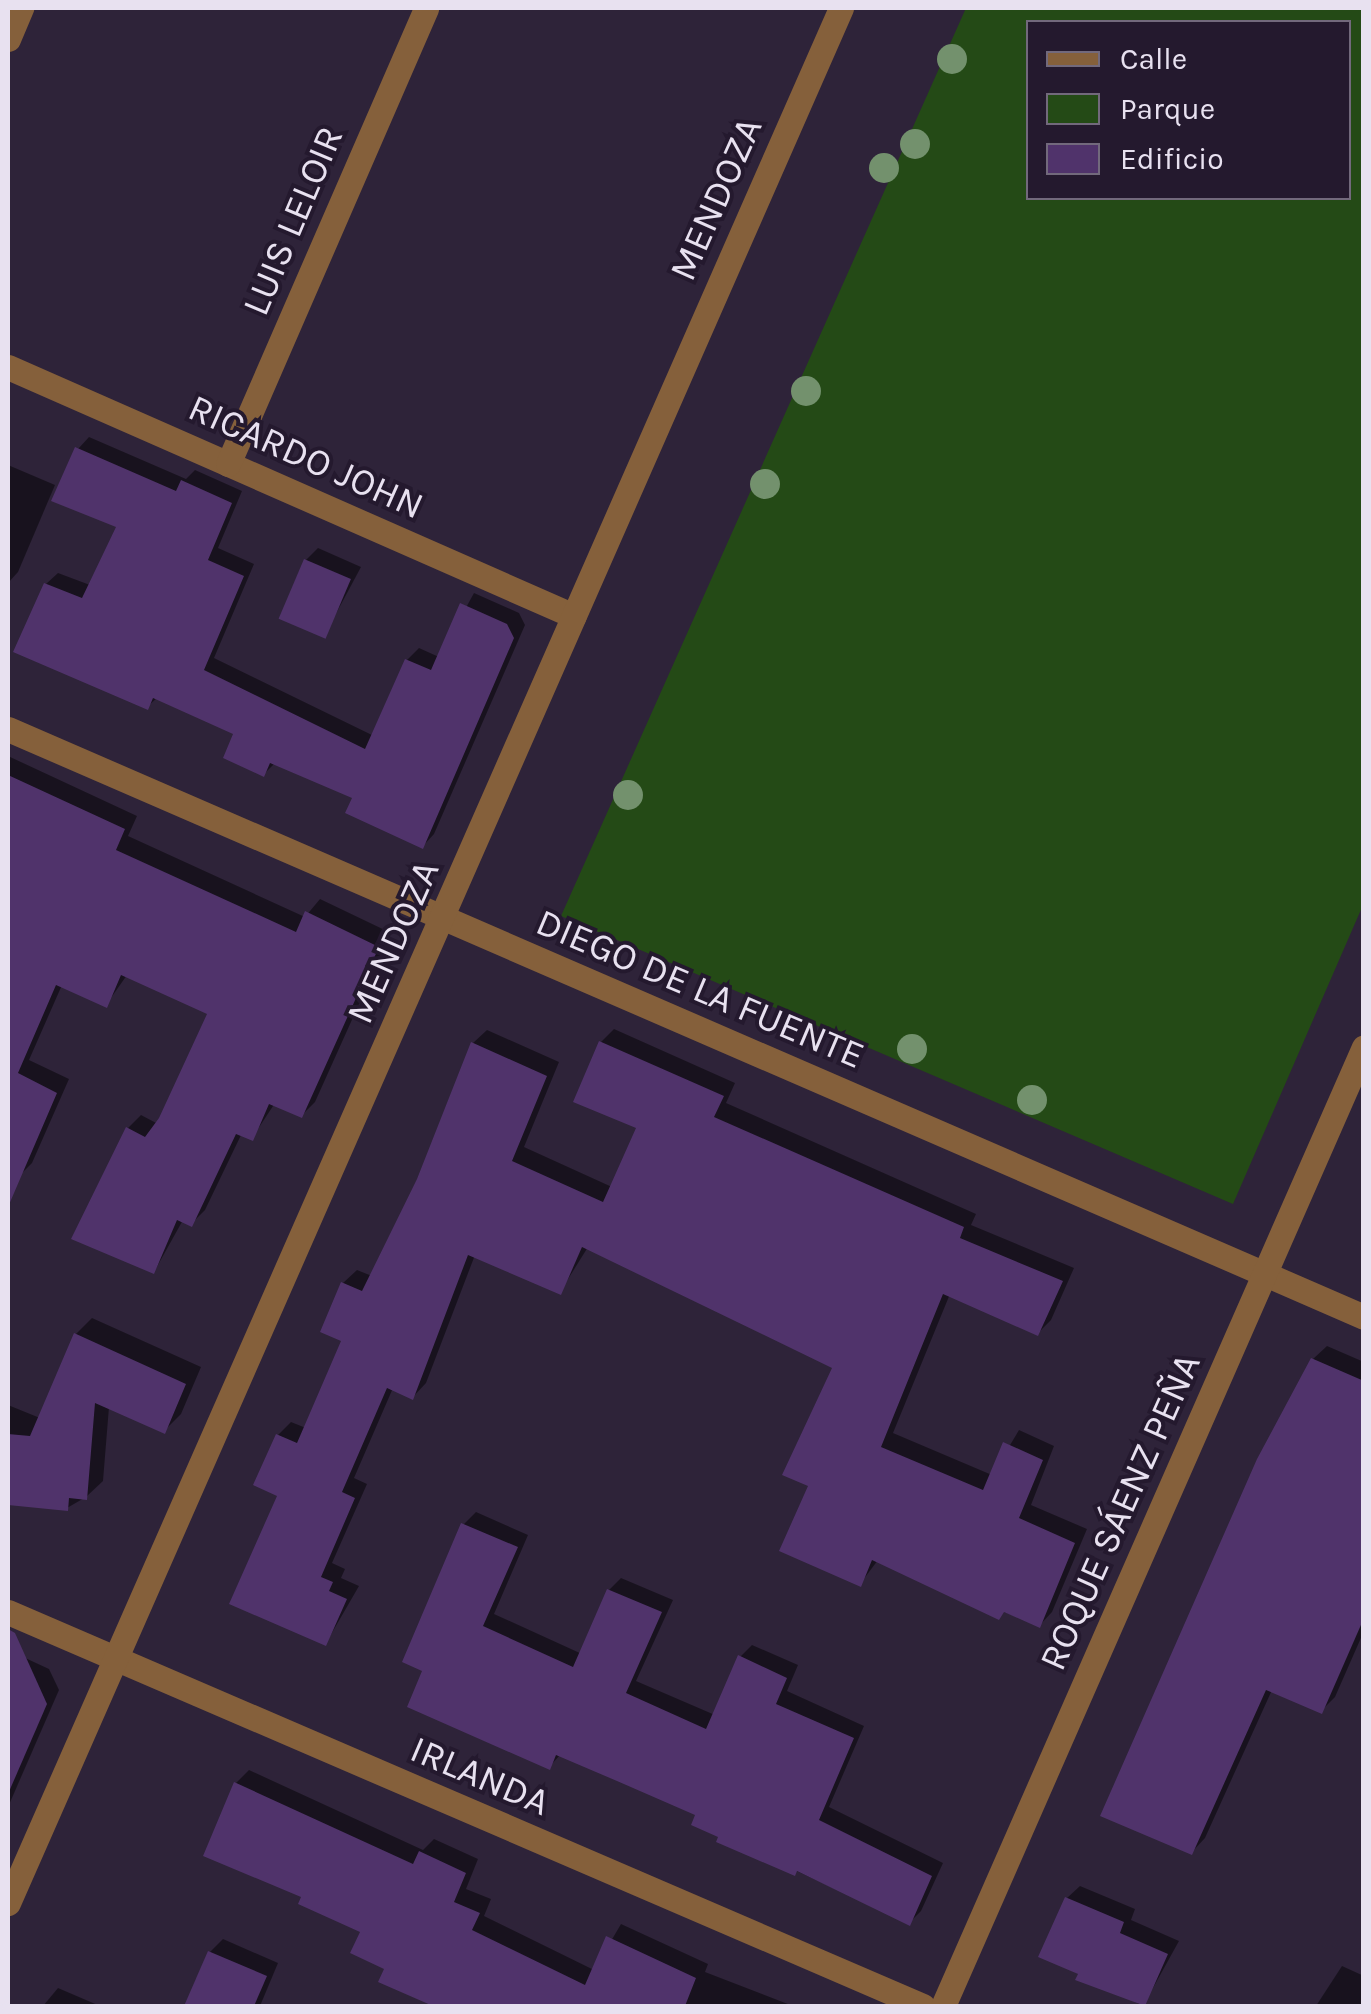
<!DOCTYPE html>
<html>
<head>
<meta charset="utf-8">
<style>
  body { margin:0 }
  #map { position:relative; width:1371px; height:2014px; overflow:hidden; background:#2e2339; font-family:Karla,sans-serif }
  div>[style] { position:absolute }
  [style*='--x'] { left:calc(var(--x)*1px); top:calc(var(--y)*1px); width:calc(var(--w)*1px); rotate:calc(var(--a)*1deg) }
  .green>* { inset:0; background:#244a16 }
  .shadow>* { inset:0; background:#0007 }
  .building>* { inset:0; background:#50336b; transform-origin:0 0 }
  .minor>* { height:25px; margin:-12.5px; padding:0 12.5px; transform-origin:12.5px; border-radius:12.5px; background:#85603b }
  .trees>* { width:30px; height:30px; margin:-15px; border-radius:50%; background:#73916d }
  span { translate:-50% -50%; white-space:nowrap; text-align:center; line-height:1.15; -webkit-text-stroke:8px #24192e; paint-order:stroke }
  .street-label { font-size:38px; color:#e8e1f0 }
  .frame { position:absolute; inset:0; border:10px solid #e8e1f0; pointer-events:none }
  .legend { position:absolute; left:1026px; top:20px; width:325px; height:180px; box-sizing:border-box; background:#24192e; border:2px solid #72697c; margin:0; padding:12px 18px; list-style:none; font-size:30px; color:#e8e1f0 }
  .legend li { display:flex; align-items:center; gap:20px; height:50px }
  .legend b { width:50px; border:2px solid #72697c }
</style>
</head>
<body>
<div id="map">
  <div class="green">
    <div style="clip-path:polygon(evenodd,966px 8px,1363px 8px,1363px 905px,1233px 1204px,561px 916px,966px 8px,1028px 22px,1348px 22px,1348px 198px,1028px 198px,1028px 22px)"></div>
  </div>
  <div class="shadow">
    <div style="clip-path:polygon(89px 437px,186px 479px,195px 470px,242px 491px,218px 548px,254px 564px,214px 658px,374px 736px,407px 660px,419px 648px,439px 657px,474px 593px,519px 613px,525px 625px,434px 834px,423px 846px,355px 797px,275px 763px,264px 774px,237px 732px,158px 697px,147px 707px,46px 584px,58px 573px,90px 585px,119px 526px,78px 449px)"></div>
    <div style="clip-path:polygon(8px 465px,55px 485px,18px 572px,8px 583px)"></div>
    <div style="clip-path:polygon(318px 548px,361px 567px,324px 636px,306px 560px)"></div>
    <div style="clip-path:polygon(8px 756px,137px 816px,128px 836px,305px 917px,320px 899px,391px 933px,315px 1102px,302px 1115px,275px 1103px,252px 1138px,242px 1133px,205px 1210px,191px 1224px,183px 1220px,154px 1272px,128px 1128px,141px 1115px,158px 1124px,210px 1012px,127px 975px,106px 1005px,62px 985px,29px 1060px,69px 1079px,32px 1163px,19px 1176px,8px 1171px)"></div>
    <div style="clip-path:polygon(614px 1029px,735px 1083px,726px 1103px,976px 1214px,971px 1225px,1074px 1268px,1051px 1320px,1038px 1333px,950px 1294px,893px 1433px,992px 1475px,1019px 1430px,1054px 1446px,1031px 1505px,1087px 1529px,1052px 1612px,1039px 1626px,878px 1560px,860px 1584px,812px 1484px,835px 1367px,588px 1247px,560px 1292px,475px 1255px,426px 1383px,413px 1397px,393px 1388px,354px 1478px,367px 1484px,332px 1563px,345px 1569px,341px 1578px,359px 1586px,326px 1643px,280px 1495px,278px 1435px,291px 1422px,306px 1428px,345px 1339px,343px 1283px,357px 1270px,372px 1276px,419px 1180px,473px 1043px,487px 1030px,559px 1062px,524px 1147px,612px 1187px,639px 1127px,601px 1042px)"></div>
    <div style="clip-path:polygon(92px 1318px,201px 1367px,181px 1414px,164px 1431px,109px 1407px,103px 1481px,86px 1497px,67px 1508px,8px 1503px,8px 1405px,40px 1418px,76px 1334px)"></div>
    <div style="clip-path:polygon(1327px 1346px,1364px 1362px,1364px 1631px,1335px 1697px,1321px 1711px,1272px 1690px,1205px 1838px,1192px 1852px,1313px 1359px)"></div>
    <div style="clip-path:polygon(476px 1512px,528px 1535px,494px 1614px,582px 1654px,609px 1590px,621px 1578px,673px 1600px,636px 1681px,715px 1715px,740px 1657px,752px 1645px,798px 1665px,787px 1691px,864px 1726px,829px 1807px,943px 1863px,921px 1911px,909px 1923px,721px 1836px,698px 1814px,561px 1754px,549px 1767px,426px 1669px,464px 1524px)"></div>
    <div style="clip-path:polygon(8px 1650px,49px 1669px,59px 1690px,8px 1807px)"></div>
    <div style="clip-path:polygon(249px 1770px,423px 1850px,434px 1839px,478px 1859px,466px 1889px,491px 1899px,484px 1916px,594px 1970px,621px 1924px,708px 1964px,705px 1972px,793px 2006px,522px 2006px,510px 2001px,508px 2006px,439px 2006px,382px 1980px,387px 1967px,364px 1930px,304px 1896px,236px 1783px)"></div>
    <div style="clip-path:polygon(1080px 1886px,1135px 1909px,1131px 1920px,1179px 1941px,1143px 2006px,1042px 1956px,1067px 1898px)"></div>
    <div style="clip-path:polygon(223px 1939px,278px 1963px,260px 2006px,187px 2006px,210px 1952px)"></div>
    <div style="clip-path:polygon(1342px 1966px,1364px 1976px,1364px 2006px,1316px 2006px)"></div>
    <div style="clip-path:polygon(58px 1988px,100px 2006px,43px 2006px)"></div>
  </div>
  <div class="building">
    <div style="clip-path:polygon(75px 447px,176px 491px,181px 480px,232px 503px,208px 560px,244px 576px,204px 670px,365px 749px,405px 659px,431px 670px,460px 603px,507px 624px,514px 638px,423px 849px,345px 813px,352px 798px,270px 763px,264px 777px,223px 758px,233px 734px,153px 698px,148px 710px,13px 652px,44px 583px,82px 598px,116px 527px,51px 501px)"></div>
    <div style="left:304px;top:559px;width:51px;height:65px;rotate:23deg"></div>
    <div style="clip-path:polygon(8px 775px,125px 829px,116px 850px,296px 932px,305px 911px,379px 947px,302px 1118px,269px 1104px,253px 1141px,236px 1134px,192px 1227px,177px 1220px,154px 1274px,71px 1239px,126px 1127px,145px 1137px,159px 1118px,207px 1014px,121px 975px,107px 1008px,56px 985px,18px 1073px,57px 1093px,8px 1207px)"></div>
    <div style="clip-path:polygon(599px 1041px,724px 1096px,714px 1117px,964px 1227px,960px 1238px,1063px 1281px,1038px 1336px,943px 1294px,881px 1447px,983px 1490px,1003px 1442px,1043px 1460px,1019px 1518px,1075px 1543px,1040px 1628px,1004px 1612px,999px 1620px,872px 1560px,861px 1587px,779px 1551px,808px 1486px,782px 1475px,832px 1368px,582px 1247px,561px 1295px,468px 1255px,413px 1400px,387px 1388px,342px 1492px,355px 1498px,321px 1577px,333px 1582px,329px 1591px,347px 1599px,326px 1646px,229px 1604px,277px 1496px,253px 1485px,276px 1434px,297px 1443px,341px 1341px,320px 1332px,341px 1282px,362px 1291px,417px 1179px,471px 1042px,547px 1076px,512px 1161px,603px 1202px,636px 1128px,573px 1102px)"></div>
    <div style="clip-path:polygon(74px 1333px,186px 1384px,165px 1434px,95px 1403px,87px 1500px,69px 1498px,68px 1511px,8px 1505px,8px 1434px,30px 1436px)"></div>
    <div style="clip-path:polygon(1311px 1358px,1364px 1381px,1364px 1618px,1322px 1714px,1266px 1690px,1192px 1855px,1100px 1816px,1257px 1459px)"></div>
    <div style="clip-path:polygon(461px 1523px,518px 1547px,483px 1626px,573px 1667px,607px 1589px,662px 1612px,626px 1693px,706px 1729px,738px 1655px,787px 1678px,776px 1704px,854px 1738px,819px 1820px,932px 1876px,910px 1926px,797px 1871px,795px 1876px,716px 1842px,718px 1837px,691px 1825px,695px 1815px,617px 1781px,556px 1755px,550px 1770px,407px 1707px,422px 1671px,402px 1662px)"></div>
    <div style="clip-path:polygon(8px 1629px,15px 1633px,47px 1704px,8px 1794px)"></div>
    <div style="clip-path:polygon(234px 1782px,413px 1864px,419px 1851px,466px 1873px,454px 1902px,480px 1913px,472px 1930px,585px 1985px,606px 1936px,696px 1978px,685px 2006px,433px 2006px,378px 1982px,384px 1969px,350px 1953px,360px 1932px,298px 1904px,301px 1897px,203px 1856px)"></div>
    <div style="clip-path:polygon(1065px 1897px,1124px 1922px,1120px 1933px,1168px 1954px,1145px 2006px,1075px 1980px,1078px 1974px,1038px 1957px)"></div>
    <div style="clip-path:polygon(208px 1951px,267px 1976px,254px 2006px,184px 2006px)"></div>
  </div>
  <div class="minor">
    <div style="--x:8;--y:39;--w:34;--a:-67"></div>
    <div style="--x:8;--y:367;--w:618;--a:23.75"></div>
    <div style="--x:228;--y:464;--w:497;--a:-66.5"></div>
    <div style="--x:8;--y:729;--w:1478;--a:23.44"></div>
    <div style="--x:8;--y:1612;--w:996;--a:23.3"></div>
    <div style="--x:8;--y:1903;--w:2070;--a:-66.27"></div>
    <div style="--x:943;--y:2006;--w:1047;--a:-66.3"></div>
  </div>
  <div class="trees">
    <div style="left:952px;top:59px"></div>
    <div style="left:915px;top:144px"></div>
    <div style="left:884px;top:168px"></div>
    <div style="left:806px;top:391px"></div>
    <div style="left:765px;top:484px"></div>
    <div style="left:628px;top:795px"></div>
    <div style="left:912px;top:1049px"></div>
    <div style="left:1032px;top:1100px"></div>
  </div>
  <div class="street-label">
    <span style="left:716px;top:199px;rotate:-66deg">MENDOZA</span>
    <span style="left:293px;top:221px;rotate:-67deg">LUIS LELOIR</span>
    <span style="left:306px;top:457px;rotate:24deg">RICARDO JOHN</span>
    <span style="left:393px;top:942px;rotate:-66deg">MENDOZA</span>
    <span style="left:700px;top:989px;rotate:23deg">DIEGO DE LA FUENTE</span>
    <span style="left:1120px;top:1512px;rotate:-66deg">ROQUE SÁENZ PEÑA</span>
    <span style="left:480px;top:1776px;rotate:23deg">IRLANDA</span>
  </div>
  <div class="frame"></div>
  <ul class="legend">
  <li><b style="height:12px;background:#85603b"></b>Calle</li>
  <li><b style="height:28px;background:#244a16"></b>Parque</li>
  <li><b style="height:28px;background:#50336b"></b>Edificio</li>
  </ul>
</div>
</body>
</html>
